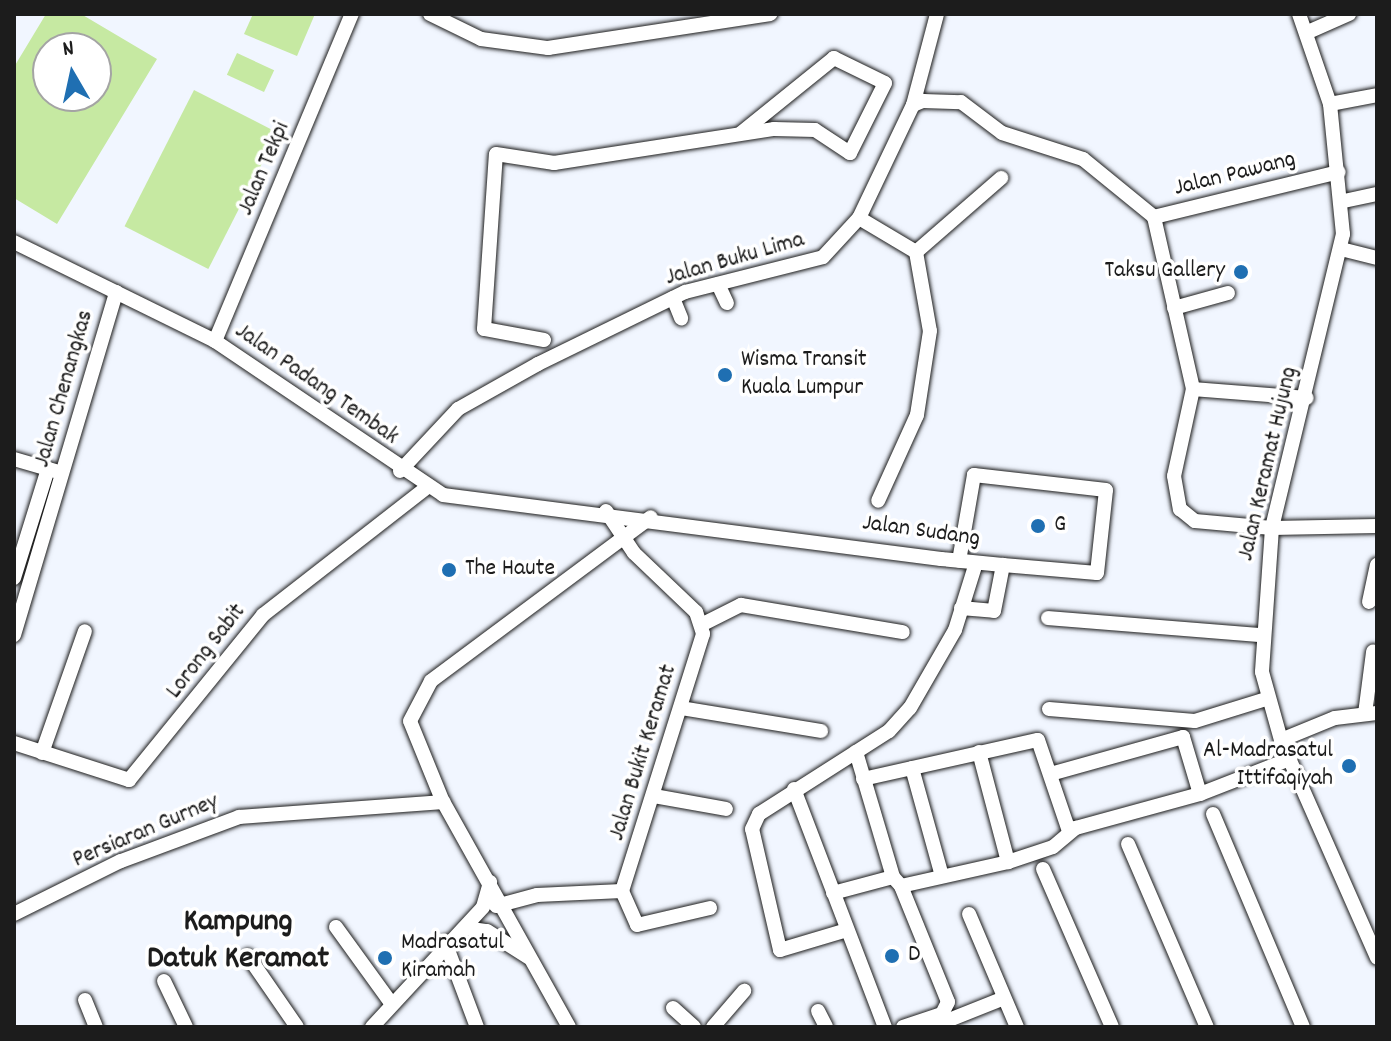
<!DOCTYPE html>
<html>
<head>
<meta charset="utf-8">
<style>
  body { margin:0 }
  #map { position:relative; width:1391px; height:1041px; overflow:hidden; background:#f1f6ff; font-family:Dekko,sans-serif }
  div>[style] { position:absolute }
  [style*='--x'] { left:calc(var(--x)*1px); top:calc(var(--y)*1px); width:calc(var(--w)*1px); rotate:calc(var(--a)*1deg) }
  .green>* { inset:0; background:#c6e9a2; transform-origin:0 0 }
  .roads { filter:drop-shadow(0 0 2px #1c1c1c) drop-shadow(0 0 2px #1c1c1c) }
  .minor>* { height:14px; margin:-7px; padding:0 7px; transform-origin:7px; border-radius:7px; background:#fff }
  .dots>* { width:22px; height:22px; translate:-50% -50%; box-sizing:border-box; border:4px solid #fff; border-radius:50% }
  span { translate:-50% -50%; white-space:nowrap; text-align:center; line-height:1.15; -webkit-text-stroke:7px #fff; paint-order:stroke }
  .street-label { font-size:24px; color:#1c1c1c }
  .poi-label { font-size:24px; color:#1c1c1c }
  .right { translate:-100% -50%; text-align:right }
  .left { translate:0 -50%; text-align:left }
  .district-label { font-size:32px; color:#1c1c1c; font-weight:700 }
  .frame { position:absolute; inset:0; border:16px solid #1c1c1c; pointer-events:none }
  .north { position:absolute; left:32px; top:32px; width:80px; height:80px; box-sizing:border-box; background:#fff; border:2px solid #a4a4a4; border-radius:50%; rotate:351deg; font-size:22px; font-weight:700; line-height:32px; text-align:center; color:#1c1c1c }
  .north::after { content:''; display:block; margin:auto; width:28px; height:36px; background:#1f6fb2; clip-path:polygon(50% 0,100% 100%,50% 72%,0 100%) }
</style>
</head>
<body>
<div id="map">
  <div class="green">
    <div style="clip-path:polygon(evenodd,46px 14px,81px 14px,157px 59px,57px 224px,14px 198px,14px 67px,46px 14px,96px 48px,96px 96px,48px 96px,48px 48px,96px 48px)"></div>
    <div style="clip-path:polygon(253px 14px,315px 14px,297px 56px,244px 34px)"></div>
    <div style="left:237px;top:53px;width:41px;height:24px;rotate:25deg"></div>
    <div style="left:194px;top:90px;width:94px;height:153px;rotate:27deg"></div>
  </div>
  <div class="roads">
    <div class="minor">
      <div style="--x:430;--y:14;--w:57;--a:26.1"></div>
      <div style="--x:481;--y:39;--w:68;--a:7.7"></div>
      <div style="--x:548;--y:48;--w:225;--a:-8.7"></div>
      <div style="--x:1299;--y:14;--w:95;--a:71"></div>
      <div style="--x:1330;--y:104;--w:131;--a:84.3"></div>
      <div style="--x:1343;--y:234;--w:302;--a:103.6"></div>
      <div style="--x:1272;--y:528;--w:144;--a:94"></div>
      <div style="--x:1262;--y:672;--w:71;--a:74.4"></div>
      <div style="--x:1281;--y:740;--w:238;--a:66.2"></div>
      <div style="--x:1308;--y:32;--w:45;--a:-23.7"></div>
      <div style="--x:1330;--y:104;--w:48;--a:-10.8"></div>
      <div style="--x:913;--y:105;--w:94;--a:-75.2"></div>
      <div style="--x:1344;--y:201;--w:34;--a:-12"></div>
      <div style="--x:1154;--y:217;--w:176;--a:77.2"></div>
      <div style="--x:1193;--y:389;--w:89;--a:102.3"></div>
      <div style="--x:1174;--y:476;--w:34;--a:80"></div>
      <div style="--x:1180;--y:509;--w:19;--a:39"></div>
      <div style="--x:1195;--y:521;--w:77;--a:5.2"></div>
      <div style="--x:1272;--y:528;--w:105;--a:-1.1"></div>
      <div style="--x:1154;--y:217;--w:190;--a:-13.7"></div>
      <div style="--x:859;--y:218;--w:66;--a:30.8"></div>
      <div style="--x:916;--y:252;--w:80;--a:80"></div>
      <div style="--x:930;--y:331;--w:85;--a:98.8"></div>
      <div style="--x:917;--y:415;--w:94;--a:114.4"></div>
      <div style="--x:14;--y:242;--w:224;--a:26.2"></div>
      <div style="--x:215;--y:341;--w:275;--a:34"></div>
      <div style="--x:443;--y:495;--w:502;--a:7.32"></div>
      <div style="--x:941;--y:559;--w:62;--a:5.5"></div>
      <div style="--x:1003;--y:565;--w:94;--a:4.9"></div>
      <div style="--x:1097;--y:573;--w:83;--a:-83.8"></div>
      <div style="--x:1106;--y:490;--w:133;--a:-173.5"></div>
      <div style="--x:974;--y:475;--w:87;--a:99.9"></div>
      <div style="--x:1341;--y:249;--w:37;--a:14"></div>
      <div style="--x:916;--y:252;--w:113;--a:-41"></div>
      <div style="--x:718;--y:284;--w:21;--a:65"></div>
      <div style="--x:673;--y:298;--w:22;--a:68"></div>
      <div style="--x:1174;--y:308;--w:56;--a:-15.5"></div>
      <div style="--x:544;--y:340;--w:61;--a:-169.6"></div>
      <div style="--x:484;--y:329;--w:175;--a:-86.1"></div>
      <div style="--x:496;--y:154;--w:59;--a:8.8"></div>
      <div style="--x:554;--y:163;--w:223;--a:-8.8"></div>
      <div style="--x:774;--y:129;--w:41;--a:1.4"></div>
      <div style="--x:815;--y:130;--w:42;--a:33.3"></div>
      <div style="--x:850;--y:153;--w:78;--a:-63.4"></div>
      <div style="--x:885;--y:83;--w:57;--a:-153.9"></div>
      <div style="--x:834;--y:58;--w:119;--a:141.1"></div>
      <div style="--x:215;--y:341;--w:355;--a:-67.3"></div>
      <div style="--x:1193;--y:389;--w:114;--a:4.5"></div>
      <div style="--x:14;--y:459;--w:43;--a:16.3"></div>
      <div style="--x:400;--y:471;--w:85;--a:-46.9"></div>
      <div style="--x:458;--y:409;--w:92;--a:-29.4"></div>
      <div style="--x:538;--y:364;--w:164;--a:-26.1"></div>
      <div style="--x:685;--y:292;--w:142;--a:-14.2"></div>
      <div style="--x:823;--y:257;--w:53;--a:-47.3"></div>
      <div style="--x:859;--y:218;--w:125;--a:-64.5"></div>
      <div style="--x:913;--y:105;--w:11;--a:-22"></div>
      <div style="--x:923;--y:101;--w:38;--a:2"></div>
      <div style="--x:961;--y:102;--w:51;--a:37.1"></div>
      <div style="--x:1002;--y:133;--w:85;--a:17.8"></div>
      <div style="--x:1083;--y:159;--w:92;--a:39.2"></div>
      <div style="--x:606;--y:511;--w:50;--a:56.3"></div>
      <div style="--x:634;--y:553;--w:86;--a:43.6"></div>
      <div style="--x:696;--y:612;--w:23;--a:72"></div>
      <div style="--x:703;--y:634;--w:269;--a:107.5"></div>
      <div style="--x:14;--y:578;--w:114;--a:-72.7"></div>
      <div style="--x:1369;--y:602;--w:38;--a:-78"></div>
      <div style="--x:961;--y:608;--w:33;--a:5"></div>
      <div style="--x:994;--y:611;--w:47;--a:-78.9"></div>
      <div style="--x:1048;--y:618;--w:214;--a:4.6"></div>
      <div style="--x:701;--y:625;--w:45;--a:-26.6"></div>
      <div style="--x:741;--y:605;--w:164;--a:9.5"></div>
      <div style="--x:14;--y:635;--w:358;--a:-73.4"></div>
      <div style="--x:681;--y:708;--w:142;--a:9.3"></div>
      <div style="--x:1049;--y:709;--w:146;--a:4.7"></div>
      <div style="--x:1195;--y:721;--w:74;--a:-17.2"></div>
      <div style="--x:1365;--y:714;--w:63;--a:-82.6"></div>
      <div style="--x:1281;--y:740;--w:58;--a:-22.2"></div>
      <div style="--x:1335;--y:718;--w:42;--a:-6.8"></div>
      <div style="--x:14;--y:743;--w:121;--a:17.8"></div>
      <div style="--x:129;--y:780;--w:213;--a:-50.9"></div>
      <div style="--x:263;--y:615;--w:207;--a:-37.9"></div>
      <div style="--x:856;--y:752;--w:130;--a:73.5"></div>
      <div style="--x:979;--y:752;--w:114;--a:75.2"></div>
      <div style="--x:42;--y:753;--w:129;--a:-70.6"></div>
      <div style="--x:912;--y:768;--w:112;--a:74.5"></div>
      <div style="--x:1054;--y:773;--w:134;--a:-15.6"></div>
      <div style="--x:1183;--y:737;--w:59;--a:73.4"></div>
      <div style="--x:1200;--y:794;--w:97;--a:-21.3"></div>
      <div style="--x:863;--y:779;--w:179;--a:-12.6"></div>
      <div style="--x:1038;--y:740;--w:96;--a:71.2"></div>
      <div style="--x:794;--y:789;--w:255;--a:69.1"></div>
      <div style="--x:654;--y:796;--w:73;--a:10.2"></div>
      <div style="--x:1213;--y:814;--w:231;--a:67.1"></div>
      <div style="--x:1128;--y:844;--w:199;--a:66.7"></div>
      <div style="--x:1043;--y:869;--w:172;--a:66.4"></div>
      <div style="--x:901;--y:886;--w:125;--a:67.9"></div>
      <div style="--x:948;--y:1002;--w:13;--a:117"></div>
      <div style="--x:942;--y:1014;--w:41;--a:161.6"></div>
      <div style="--x:622;--y:891;--w:37;--a:66"></div>
      <div style="--x:637;--y:925;--w:75;--a:-13.1"></div>
      <div style="--x:833;--y:893;--w:62;--a:-14.9"></div>
      <div style="--x:893;--y:877;--w:12;--a:48"></div>
      <div style="--x:901;--y:886;--w:110;--a:-12.6"></div>
      <div style="--x:1008;--y:862;--w:47;--a:-18.4"></div>
      <div style="--x:1053;--y:847;--w:30;--a:-40"></div>
      <div style="--x:1076;--y:828;--w:129;--a:-15.3"></div>
      <div style="--x:496;--y:906;--w:42;--a:-15"></div>
      <div style="--x:537;--y:895;--w:85;--a:-2.7"></div>
      <div style="--x:14;--y:914;--w:119;--a:-26.4"></div>
      <div style="--x:121;--y:861;--w:126;--a:-20.4"></div>
      <div style="--x:239;--y:817;--w:205;--a:-4.2"></div>
      <div style="--x:969;--y:914;--w:123;--a:67"></div>
      <div style="--x:336;--y:927;--w:94;--a:54.1"></div>
      <div style="--x:465;--y:928;--w:22;--a:8"></div>
      <div style="--x:487;--y:931;--w:49;--a:32.4"></div>
      <div style="--x:847;--y:930;--w:70;--a:163.4"></div>
      <div style="--x:780;--y:950;--w:124;--a:-103"></div>
      <div style="--x:752;--y:829;--w:17;--a:-65"></div>
      <div style="--x:759;--y:814;--w:154;--a:-32.6"></div>
      <div style="--x:889;--y:731;--w:31;--a:-48"></div>
      <div style="--x:910;--y:708;--w:90;--a:-60"></div>
      <div style="--x:955;--y:630;--w:70;--a:-72.6"></div>
      <div style="--x:445;--y:942;--w:91;--a:69.4"></div>
      <div style="--x:248;--y:956;--w:86;--a:55.4"></div>
      <div style="--x:164;--y:981;--w:51;--a:64.4"></div>
      <div style="--x:85;--y:1000;--w:29;--a:68"></div>
      <div style="--x:673;--y:1008;--w:28;--a:42"></div>
      <div style="--x:818;--y:1011;--w:18;--a:63"></div>
      <div style="--x:934;--y:1026;--w:75;--a:-21.8"></div>
      <div style="--x:372;--y:1027;--w:163;--a:-47.2"></div>
      <div style="--x:483;--y:907;--w:26;--a:-74"></div>
      <div style="--x:569;--y:1027;--w:258;--a:-119.2"></div>
      <div style="--x:443;--y:802;--w:87;--a:-112.2"></div>
      <div style="--x:410;--y:721;--w:45;--a:-62.3"></div>
      <div style="--x:431;--y:681;--w:274;--a:-36.7"></div>
      <div style="--x:713;--y:1027;--w:48;--a:-49.3"></div>
    </div>
  </div>
  <div class="dots">
    <div style="left:1241px;top:272px;background:#1f6fb2"></div>
    <div style="left:725px;top:375px;background:#1f6fb2"></div>
    <div style="left:1038px;top:526px;background:#1f6fb2"></div>
    <div style="left:449px;top:570px;background:#1f6fb2"></div>
    <div style="left:1349px;top:766px;background:#1f6fb2"></div>
    <div style="left:892px;top:956px;background:#1f6fb2"></div>
    <div style="left:385px;top:958px;background:#1f6fb2"></div>
  </div>
  <div class="street-label">
    <span style="left:265px;top:169px;rotate:-67deg">Jalan Tekpi</span>
    <span style="left:1235px;top:175px;rotate:-14deg">Jalan Pawang</span>
    <span style="left:735px;top:260px;rotate:-16deg">Jalan Buku Lima</span>
    <span style="left:316px;top:385px;rotate:35deg">Jalan Padang Tembak</span>
    <span style="left:65px;top:389px;rotate:-74deg">Jalan Chenangkas</span>
    <span style="left:1269px;top:464px;rotate:-77deg">Jalan Keramat Hujung</span>
    <span style="left:921px;top:532px;rotate:8deg">Jalan Sudang</span>
    <span style="left:207px;top:652px;rotate:-52deg">Lorong Sabit</span>
    <span style="left:644px;top:753px;rotate:-73deg">Jalan Bukit Keramat</span>
    <span style="left:146px;top:832px;rotate:-23deg">Persiaran Gurney</span>
  </div>
  <div class="poi-label">
    <span class="right" style="left:1225px;top:272px">Taksu Gallery</span>
    <span class="left" style="left:741px;top:375px">Wisma Transit<br>Kuala Lumpur</span>
    <span class="left" style="left:1054px;top:526px">G</span>
    <span class="left" style="left:465px;top:570px">The Haute</span>
    <span class="right" style="left:1333px;top:766px">Al-Madrasatul<br>Ittifaqiyah</span>
    <span class="left" style="left:401px;top:958px">Madrasatul<br>Kiramah</span>
    <span class="left" style="left:908px;top:956px">D</span>
  </div>
  <div class="district-label">
    <span style="left:238px;top:942px">Kampung<br>Datuk Keramat</span>
  </div>
  <div class="frame"></div>
  <div class="north">N</div>
</div>
</body>
</html>
